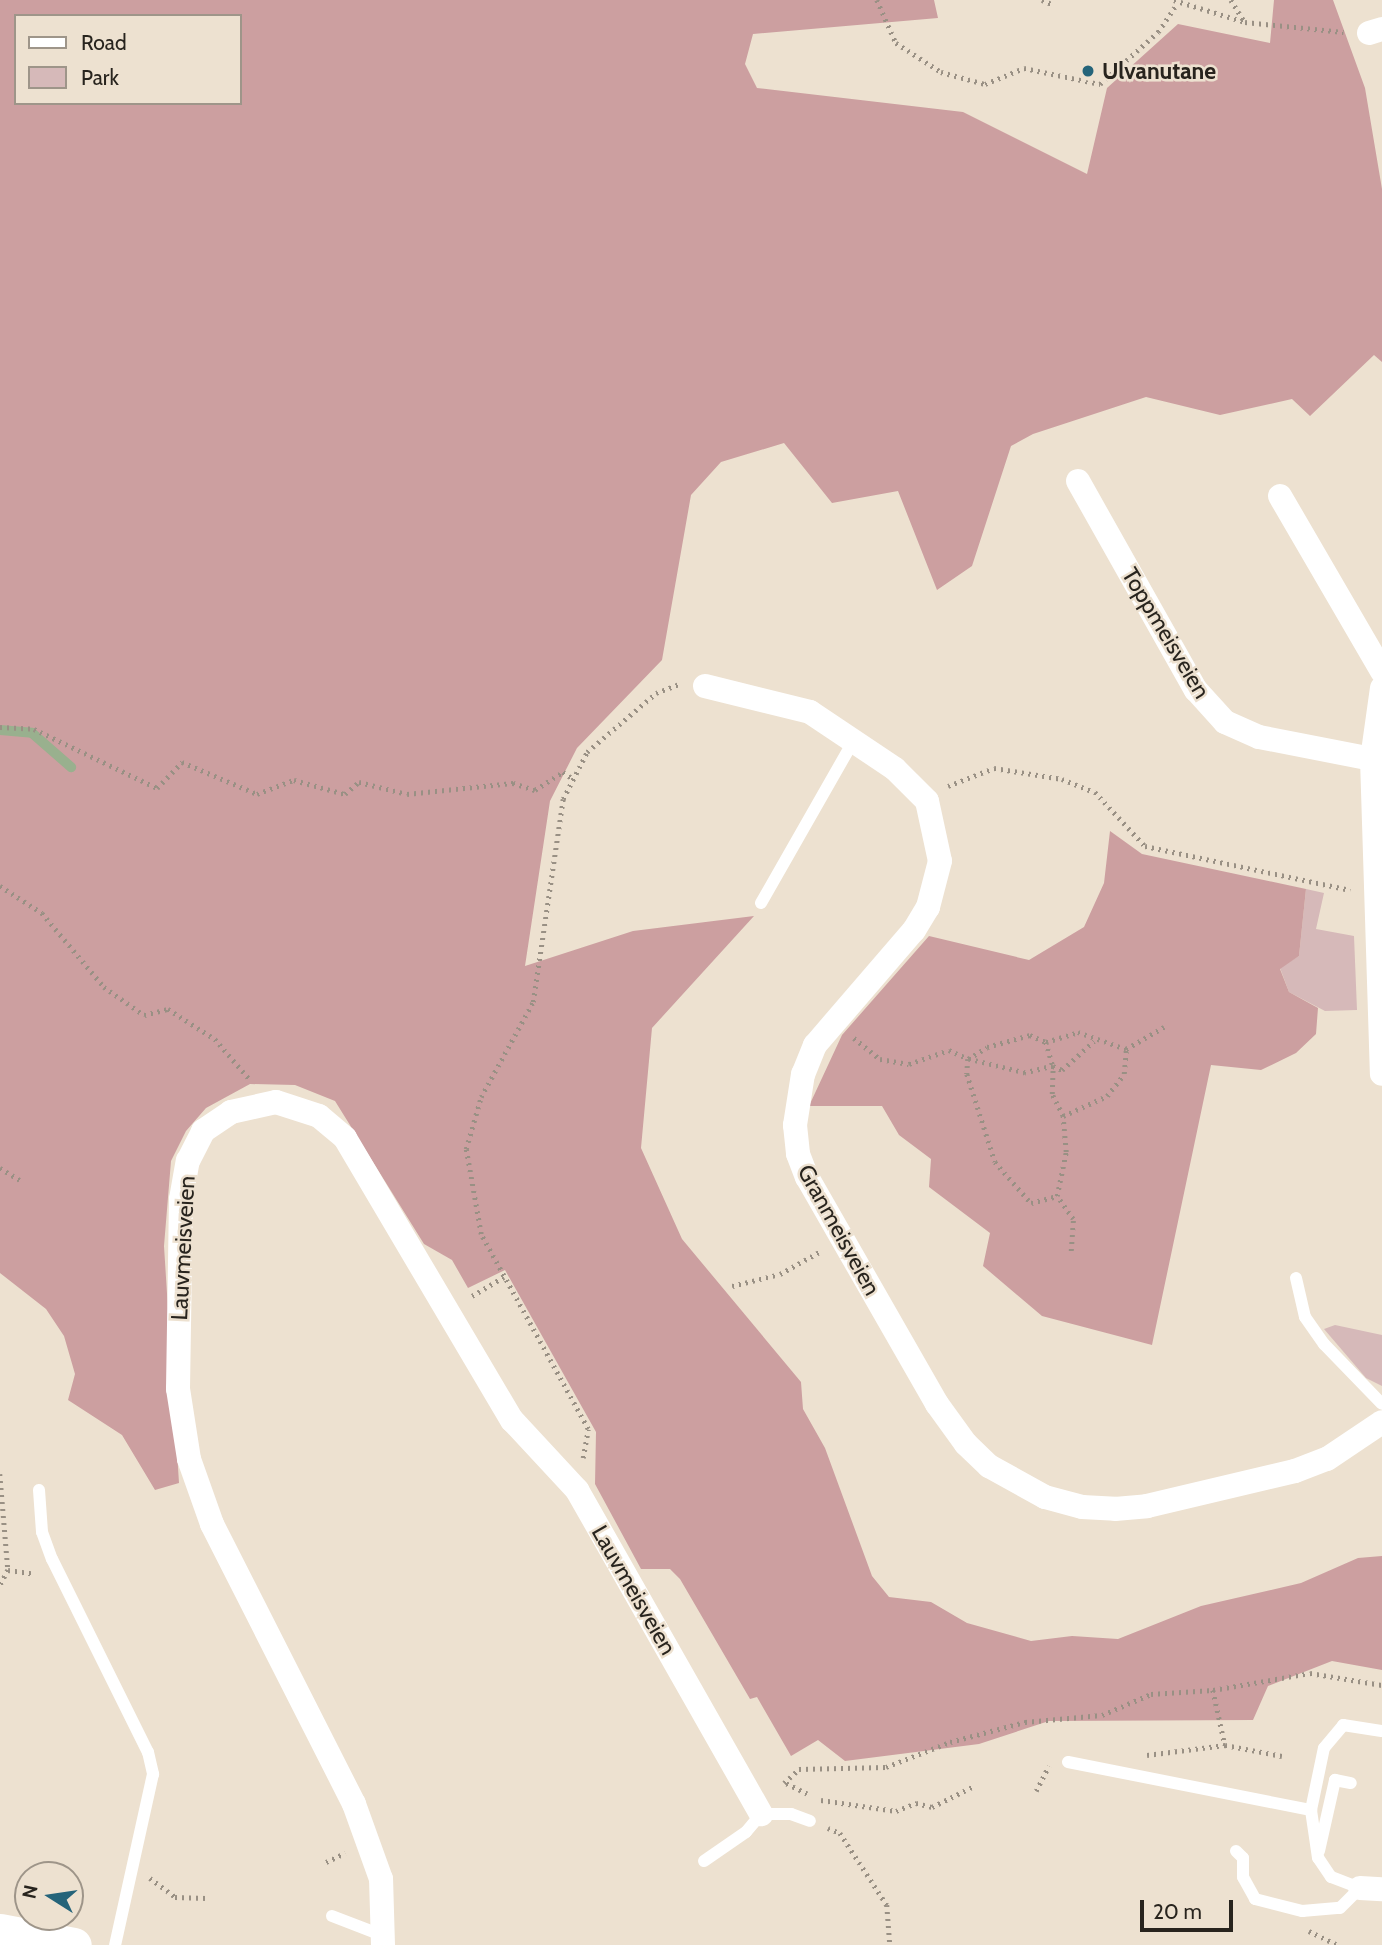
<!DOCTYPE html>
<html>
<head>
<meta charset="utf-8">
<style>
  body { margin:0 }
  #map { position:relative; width:1382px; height:1945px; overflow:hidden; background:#ede1d0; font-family:Cabin,sans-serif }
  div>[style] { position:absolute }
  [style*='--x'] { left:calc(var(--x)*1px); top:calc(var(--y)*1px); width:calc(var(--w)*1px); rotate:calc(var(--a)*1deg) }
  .green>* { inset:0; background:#d6b9b9 }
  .forest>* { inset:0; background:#cc9fa0 }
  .stream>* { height:10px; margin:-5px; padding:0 5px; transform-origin:5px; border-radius:5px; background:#99b08e }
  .path>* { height:4.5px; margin-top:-2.25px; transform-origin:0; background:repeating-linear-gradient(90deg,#999084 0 2px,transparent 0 7px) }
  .lane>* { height:12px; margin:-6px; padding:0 6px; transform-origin:6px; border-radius:6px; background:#fff }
  .street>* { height:24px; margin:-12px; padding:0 12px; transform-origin:12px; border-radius:12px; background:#fff }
  .secondary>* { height:35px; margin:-17.5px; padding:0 17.5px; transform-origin:17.5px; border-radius:17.5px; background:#fff }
  .dots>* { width:19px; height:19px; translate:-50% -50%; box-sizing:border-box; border:4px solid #ede1d0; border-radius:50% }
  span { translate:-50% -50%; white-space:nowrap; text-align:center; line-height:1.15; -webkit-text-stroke:5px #ede1d0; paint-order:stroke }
  .poi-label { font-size:23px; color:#28241e; font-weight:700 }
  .left { translate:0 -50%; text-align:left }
  .street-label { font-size:23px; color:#28241e }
  .legend { position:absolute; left:14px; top:14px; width:228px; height:91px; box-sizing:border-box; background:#ede1d0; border:2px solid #9e9589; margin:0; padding:9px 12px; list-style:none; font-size:21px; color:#28241e }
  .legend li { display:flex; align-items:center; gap:14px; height:35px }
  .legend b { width:35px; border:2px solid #9e9589 }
  .north { position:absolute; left:14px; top:1861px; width:70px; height:70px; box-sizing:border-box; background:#ede1d0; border:2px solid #9e9589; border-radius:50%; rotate:282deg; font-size:19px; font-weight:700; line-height:28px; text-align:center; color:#28241e }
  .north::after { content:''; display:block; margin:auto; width:24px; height:32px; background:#25647a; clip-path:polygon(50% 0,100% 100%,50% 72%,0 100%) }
  .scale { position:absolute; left:1140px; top:1900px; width:93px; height:32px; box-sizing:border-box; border:4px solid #28241e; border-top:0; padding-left:9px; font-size:21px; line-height:24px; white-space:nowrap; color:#28241e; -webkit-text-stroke:5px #ede1d0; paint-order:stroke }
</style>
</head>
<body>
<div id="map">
  <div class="green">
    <div style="clip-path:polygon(1306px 889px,1324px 893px,1316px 929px,1354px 936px,1357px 1010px,1325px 1011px,1289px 992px,1280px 968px,1299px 956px)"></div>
    <div style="clip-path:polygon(1335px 1325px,1382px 1335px,1382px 1386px,1366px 1378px,1324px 1329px)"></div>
  </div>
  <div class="forest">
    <div style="clip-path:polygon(evenodd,0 0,934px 0,938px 18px,753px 34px,745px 64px,757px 88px,963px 112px,1087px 174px,1107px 88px,1178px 24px,1270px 43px,1274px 0,1333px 0,1365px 88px,1382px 189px,1382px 362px,1374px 355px,1310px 416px,1292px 399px,1220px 415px,1146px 397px,1033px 434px,1011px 446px,972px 566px,937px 590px,898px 491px,832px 503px,784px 443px,721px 462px,691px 495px,662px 660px,577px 748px,550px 801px,525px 966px,633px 931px,754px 916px,652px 1028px,641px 1148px,682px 1239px,801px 1382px,803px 1409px,825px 1448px,872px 1576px,889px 1597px,931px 1602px,967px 1623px,1031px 1641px,1072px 1636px,1118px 1639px,1201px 1606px,1301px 1583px,1358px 1558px,1382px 1556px,1382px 1670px,1332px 1661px,1268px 1686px,1253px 1720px,1049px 1721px,979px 1744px,845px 1761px,818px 1740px,791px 1756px,757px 1697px,750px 1699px,680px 1579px,670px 1569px,641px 1569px,595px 1484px,596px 1432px,505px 1270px,468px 1288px,452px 1260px,424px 1244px,335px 1101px,295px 1085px,250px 1084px,206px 1108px,186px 1131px,171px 1161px,164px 1246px,179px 1483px,155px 1490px,122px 1435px,68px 1400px,75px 1374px,64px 1336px,46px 1309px,0 1273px,0 0,16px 16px,240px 16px,240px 103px,16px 103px,16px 16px)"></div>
    <div style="clip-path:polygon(1110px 831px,1142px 854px,1306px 889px,1299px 956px,1280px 969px,1289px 992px,1318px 1008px,1316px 1034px,1296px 1053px,1261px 1070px,1211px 1065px,1152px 1345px,1042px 1316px,983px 1266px,990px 1233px,929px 1187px,931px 1159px,899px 1135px,882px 1106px,809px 1106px,842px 1035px,929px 936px,1029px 960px,1084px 927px,1104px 883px)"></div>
  </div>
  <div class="stream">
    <div style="--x:0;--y:730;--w:32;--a:5"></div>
    <div style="--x:32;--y:733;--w:52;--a:41.1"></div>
  </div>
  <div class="path">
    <div style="--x:877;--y:0;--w:47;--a:66.2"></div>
    <div style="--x:896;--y:43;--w:54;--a:32.8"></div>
    <div style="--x:941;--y:72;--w:46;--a:15.3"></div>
    <div style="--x:985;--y:84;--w:42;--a:-22.3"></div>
    <div style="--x:1024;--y:68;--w:78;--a:11.9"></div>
    <div style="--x:1100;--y:84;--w:78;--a:-41.9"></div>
    <div style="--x:1158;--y:32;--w:34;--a:-56"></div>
    <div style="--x:1042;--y:0;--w:11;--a:22"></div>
    <div style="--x:1174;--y:0;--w:74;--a:17.2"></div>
    <div style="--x:1245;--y:22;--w:99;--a:5.8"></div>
    <div style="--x:1231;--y:0;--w:25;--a:58"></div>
    <div style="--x:0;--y:727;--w:34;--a:3"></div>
    <div style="--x:34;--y:729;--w:136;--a:25.6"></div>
    <div style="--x:157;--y:788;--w:36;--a:-46"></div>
    <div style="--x:182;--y:762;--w:82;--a:23.1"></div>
    <div style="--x:257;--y:794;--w:40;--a:-21"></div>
    <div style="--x:294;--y:780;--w:53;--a:15.4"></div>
    <div style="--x:345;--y:794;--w:18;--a:-41"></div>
    <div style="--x:359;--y:782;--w:49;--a:14"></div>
    <div style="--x:407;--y:794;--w:107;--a:-5.9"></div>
    <div style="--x:513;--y:783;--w:23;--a:18"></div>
    <div style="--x:535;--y:790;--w:33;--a:-33"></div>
    <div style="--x:563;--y:772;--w:11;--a:34"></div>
    <div style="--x:948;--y:786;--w:49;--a:-21.4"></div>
    <div style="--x:994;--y:768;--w:69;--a:9.2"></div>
    <div style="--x:1062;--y:779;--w:35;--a:22"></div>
    <div style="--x:1095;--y:792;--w:74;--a:47.2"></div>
    <div style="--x:1145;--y:846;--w:210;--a:12.1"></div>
    <div style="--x:0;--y:886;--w:50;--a:32.7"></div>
    <div style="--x:42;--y:913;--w:97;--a:50"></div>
    <div style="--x:104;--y:987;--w:49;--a:35"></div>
    <div style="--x:144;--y:1015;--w:25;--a:-14"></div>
    <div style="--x:168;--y:1009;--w:56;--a:32.6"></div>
    <div style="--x:215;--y:1039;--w:55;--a:49.4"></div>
    <div style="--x:854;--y:1038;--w:33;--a:39"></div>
    <div style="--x:880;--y:1059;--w:29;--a:10"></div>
    <div style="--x:909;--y:1064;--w:42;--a:-19.3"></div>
    <div style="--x:949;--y:1050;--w:21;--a:25"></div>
    <div style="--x:968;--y:1059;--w:22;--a:-32"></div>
    <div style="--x:987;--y:1047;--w:45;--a:-15.6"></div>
    <div style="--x:1030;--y:1035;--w:17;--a:24"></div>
    <div style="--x:1046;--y:1042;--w:34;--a:-17"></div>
    <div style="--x:1078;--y:1032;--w:51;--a:19.5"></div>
    <div style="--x:1126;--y:1049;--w:44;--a:-30.1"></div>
    <div style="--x:1046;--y:1042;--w:25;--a:74"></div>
    <div style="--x:1053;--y:1066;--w:29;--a:166"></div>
    <div style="--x:1025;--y:1073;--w:59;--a:-166.2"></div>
    <div style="--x:968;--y:1059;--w:15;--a:94"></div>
    <div style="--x:967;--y:1074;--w:92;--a:72.3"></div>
    <div style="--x:995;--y:1162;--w:55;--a:48.7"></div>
    <div style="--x:1031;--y:1203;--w:27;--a:-15"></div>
    <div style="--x:1063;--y:1116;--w:25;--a:-117"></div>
    <div style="--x:1052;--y:1094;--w:28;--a:-88"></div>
    <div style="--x:1053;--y:1066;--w:10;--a:24"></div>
    <div style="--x:1062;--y:1070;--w:43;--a:-42.2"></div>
    <div style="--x:0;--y:1168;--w:23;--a:31"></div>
    <div style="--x:1071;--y:1251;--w:32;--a:-86"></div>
    <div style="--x:1073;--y:1219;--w:28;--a:-125"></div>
    <div style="--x:1057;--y:1196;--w:45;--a:-78.4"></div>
    <div style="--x:1066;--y:1152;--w:36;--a:-95"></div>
    <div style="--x:1063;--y:1116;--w:48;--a:-24.4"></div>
    <div style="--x:1107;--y:1096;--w:28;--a:-52"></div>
    <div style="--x:1124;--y:1074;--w:25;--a:-85"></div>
    <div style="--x:732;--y:1286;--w:49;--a:-14"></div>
    <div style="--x:780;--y:1274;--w:47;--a:-29.3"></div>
    <div style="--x:472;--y:1296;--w:37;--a:-31"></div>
    <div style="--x:583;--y:1458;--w:29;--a:-80"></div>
    <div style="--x:588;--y:1429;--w:222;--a:-118.8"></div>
    <div style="--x:481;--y:1234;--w:86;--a:-100"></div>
    <div style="--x:466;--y:1149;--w:54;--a:-73.9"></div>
    <div style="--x:481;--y:1097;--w:108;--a:-61.3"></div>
    <div style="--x:533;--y:1002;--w:205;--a:-81.6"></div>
    <div style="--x:563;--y:799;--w:53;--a:-62.9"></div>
    <div style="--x:587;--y:752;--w:91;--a:-40.5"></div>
    <div style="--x:656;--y:693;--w:26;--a:-21"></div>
    <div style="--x:0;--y:1474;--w:96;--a:85.2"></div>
    <div style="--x:8;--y:1570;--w:18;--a:117"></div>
    <div style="--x:8;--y:1570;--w:27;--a:8"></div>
    <div style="--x:1213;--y:1690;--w:56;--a:77.7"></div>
    <div style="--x:1147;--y:1755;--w:79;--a:-7.3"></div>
    <div style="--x:1225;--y:1745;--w:58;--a:10.9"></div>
    <div style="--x:1036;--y:1791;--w:28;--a:-63"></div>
    <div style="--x:807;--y:1794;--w:25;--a:-154"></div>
    <div style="--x:784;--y:1783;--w:21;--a:-43"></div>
    <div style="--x:799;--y:1769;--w:87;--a:-1.3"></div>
    <div style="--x:886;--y:1767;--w:69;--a:-21.3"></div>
    <div style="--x:950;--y:1742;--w:78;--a:-14.9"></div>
    <div style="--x:1025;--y:1722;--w:77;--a:-5.2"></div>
    <div style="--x:1102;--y:1715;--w:53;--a:-23.2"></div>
    <div style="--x:1151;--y:1694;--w:62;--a:-3.7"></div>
    <div style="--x:1213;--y:1690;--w:98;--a:-9.9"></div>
    <div style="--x:1310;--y:1673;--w:73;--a:9.5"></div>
    <div style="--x:821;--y:1800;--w:76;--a:8.3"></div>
    <div style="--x:896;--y:1811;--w:22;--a:-22"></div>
    <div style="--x:916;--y:1803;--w:16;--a:14"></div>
    <div style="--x:932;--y:1807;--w:47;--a:-26.6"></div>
    <div style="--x:828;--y:1828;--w:13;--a:23"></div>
    <div style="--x:840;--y:1833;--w:86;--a:56.9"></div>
    <div style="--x:887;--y:1905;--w:40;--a:85.7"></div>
    <div style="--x:326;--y:1862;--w:21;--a:-25"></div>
    <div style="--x:150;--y:1878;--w:31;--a:37"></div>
    <div style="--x:175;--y:1897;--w:31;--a:2"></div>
    <div style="--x:1309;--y:1931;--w:32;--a:26"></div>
  </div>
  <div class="lane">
    <div style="--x:761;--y:903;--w:188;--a:-60.3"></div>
    <div style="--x:1296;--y:1278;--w:40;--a:77"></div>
    <div style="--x:1305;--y:1317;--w:33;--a:55"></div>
    <div style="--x:1324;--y:1344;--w:83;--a:46"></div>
    <div style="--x:39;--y:1490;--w:42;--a:85.9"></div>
    <div style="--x:42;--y:1532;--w:29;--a:70"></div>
    <div style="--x:52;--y:1559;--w:216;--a:63.6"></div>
    <div style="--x:148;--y:1752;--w:23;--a:77"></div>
    <div style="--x:153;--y:1774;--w:175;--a:102.5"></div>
    <div style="--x:1068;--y:1762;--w:248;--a:11.2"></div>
    <div style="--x:1236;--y:1851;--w:10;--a:45"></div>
    <div style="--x:1243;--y:1858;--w:19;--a:90"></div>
    <div style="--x:1243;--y:1877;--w:25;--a:61"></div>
    <div style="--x:1255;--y:1899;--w:49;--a:14.3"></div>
    <div style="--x:1302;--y:1911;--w:38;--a:-5"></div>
    <div style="--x:1340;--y:1908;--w:28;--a:-45"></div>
    <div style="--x:1360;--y:1888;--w:31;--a:-159"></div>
    <div style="--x:1331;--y:1877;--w:23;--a:-124"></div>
    <div style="--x:1318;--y:1858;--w:49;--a:-98.3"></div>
    <div style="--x:1311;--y:1810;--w:63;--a:-78.2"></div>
    <div style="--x:1324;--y:1748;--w:30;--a:-50"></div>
    <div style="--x:1343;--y:1725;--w:39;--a:9"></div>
    <div style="--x:1319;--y:1851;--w:73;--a:-77.3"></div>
    <div style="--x:1335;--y:1780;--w:16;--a:11"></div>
    <div style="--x:704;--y:1861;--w:51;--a:-34.6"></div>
    <div style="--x:746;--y:1832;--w:23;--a:-50"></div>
    <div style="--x:761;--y:1814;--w:30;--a:0"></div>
    <div style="--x:791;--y:1814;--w:20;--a:20"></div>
    <div style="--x:332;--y:1916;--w:56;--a:21"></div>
  </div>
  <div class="street">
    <div style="--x:1369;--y:33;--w:14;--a:-17"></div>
    <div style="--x:1078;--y:481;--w:240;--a:60.6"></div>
    <div style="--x:1196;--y:690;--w:43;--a:47.8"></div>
    <div style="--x:1225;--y:722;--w:37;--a:24"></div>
    <div style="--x:1259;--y:737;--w:115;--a:11"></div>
    <div style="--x:1280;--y:496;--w:203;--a:59.8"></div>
    <div style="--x:705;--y:686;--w:108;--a:13.9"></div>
    <div style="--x:810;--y:712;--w:102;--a:33.8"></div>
    <div style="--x:895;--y:769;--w:45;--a:45"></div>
    <div style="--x:927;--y:801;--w:61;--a:77.8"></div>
    <div style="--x:940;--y:861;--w:48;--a:104.6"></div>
    <div style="--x:928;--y:907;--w:27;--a:121"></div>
    <div style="--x:914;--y:930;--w:152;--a:130.7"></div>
    <div style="--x:815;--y:1045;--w:31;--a:112"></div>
    <div style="--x:803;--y:1074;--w:52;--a:98.9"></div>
    <div style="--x:795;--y:1125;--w:29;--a:84"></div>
    <div style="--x:798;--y:1154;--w:25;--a:69"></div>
    <div style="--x:807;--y:1177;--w:262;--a:60.2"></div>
    <div style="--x:937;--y:1404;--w:49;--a:54.1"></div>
    <div style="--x:966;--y:1444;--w:32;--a:44"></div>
    <div style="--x:989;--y:1466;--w:64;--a:29"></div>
    <div style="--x:1045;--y:1497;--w:38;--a:15"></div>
    <div style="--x:1082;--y:1507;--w:33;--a:3"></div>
    <div style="--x:1115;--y:1509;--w:32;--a:-5"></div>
    <div style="--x:1147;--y:1506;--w:152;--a:-13.3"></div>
    <div style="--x:1295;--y:1471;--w:34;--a:-21"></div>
    <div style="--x:1327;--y:1459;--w:66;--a:-33.9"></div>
    <div style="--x:1382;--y:688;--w:72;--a:98"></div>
    <div style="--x:1372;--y:759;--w:315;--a:88.2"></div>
    <div style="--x:1360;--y:1888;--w:22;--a:3"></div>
    <div style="--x:383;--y:1945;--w:66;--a:-91.7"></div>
    <div style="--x:381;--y:1879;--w:80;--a:-109.8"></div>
    <div style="--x:354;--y:1804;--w:314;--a:-116.9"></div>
    <div style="--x:212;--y:1524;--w:69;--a:-109.5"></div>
    <div style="--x:189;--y:1459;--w:71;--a:-98.9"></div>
    <div style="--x:178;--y:1389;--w:190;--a:-89.1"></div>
    <div style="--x:181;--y:1199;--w:39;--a:-80"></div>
    <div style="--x:188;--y:1161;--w:34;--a:-63"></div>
    <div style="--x:203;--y:1131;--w:34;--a:-34"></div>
    <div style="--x:231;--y:1112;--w:46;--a:-12.5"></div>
    <div style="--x:276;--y:1102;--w:45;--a:18"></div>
    <div style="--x:319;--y:1116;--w:34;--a:40"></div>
    <div style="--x:345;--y:1138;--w:328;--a:59.4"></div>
    <div style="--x:512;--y:1420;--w:96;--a:47.1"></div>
    <div style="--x:577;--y:1490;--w:373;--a:60.4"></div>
  </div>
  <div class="secondary">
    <div style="--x:0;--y:1931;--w:75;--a:10.7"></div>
  </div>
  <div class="dots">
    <div style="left:1088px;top:71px;background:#25647a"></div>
  </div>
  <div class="poi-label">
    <span class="left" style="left:1102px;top:71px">Ulvanutane</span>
  </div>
  <div class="street-label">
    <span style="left:1166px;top:633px;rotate:59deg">Toppmeisveien</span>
    <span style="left:839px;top:1230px;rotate:61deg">Granmeisveien</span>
    <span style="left:183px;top:1248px;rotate:-87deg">Lauvmeisveien</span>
    <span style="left:634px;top:1590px;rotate:60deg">Lauvmeisveien</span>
  </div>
  <ul class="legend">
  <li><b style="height:9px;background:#fff"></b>Road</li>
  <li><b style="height:19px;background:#d6b9b9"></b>Park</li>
  </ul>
  <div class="north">N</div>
  <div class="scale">20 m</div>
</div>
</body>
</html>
